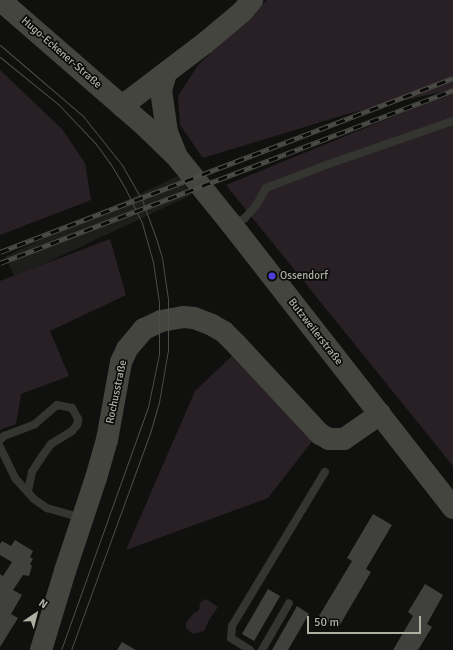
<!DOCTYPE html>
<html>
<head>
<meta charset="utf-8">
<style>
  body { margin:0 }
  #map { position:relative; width:453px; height:650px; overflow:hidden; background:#10110f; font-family:Signika,sans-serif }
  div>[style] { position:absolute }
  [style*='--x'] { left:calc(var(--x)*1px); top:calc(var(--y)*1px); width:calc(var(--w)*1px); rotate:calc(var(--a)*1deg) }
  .built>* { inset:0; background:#1d1d1c; transform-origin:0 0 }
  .green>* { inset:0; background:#282024 }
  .building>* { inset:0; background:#40403c; transform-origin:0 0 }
  .lane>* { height:8px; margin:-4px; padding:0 4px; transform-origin:4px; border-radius:4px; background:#343531 }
  .secondary>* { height:22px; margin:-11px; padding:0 11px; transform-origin:11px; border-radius:11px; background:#44453f }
  .tram>* { height:1px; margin:-0.5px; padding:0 0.5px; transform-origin:0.5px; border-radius:0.5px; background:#4b4c46 }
  .rail>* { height:4.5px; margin-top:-2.25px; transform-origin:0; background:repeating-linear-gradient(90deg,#0b0b0b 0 9px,#4b4c46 0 18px); box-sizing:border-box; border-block:1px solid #4b4c46 }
  .dots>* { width:11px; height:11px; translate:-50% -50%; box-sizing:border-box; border:2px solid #0b0b0b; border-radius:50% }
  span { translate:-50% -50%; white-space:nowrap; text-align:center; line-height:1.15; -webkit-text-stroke:3.5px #0b0b0b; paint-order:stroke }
  .street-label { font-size:11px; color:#aeb0a2 }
  .poi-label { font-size:11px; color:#aeb0a2 }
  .left { translate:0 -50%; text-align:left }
  .north { position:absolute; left:16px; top:594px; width:40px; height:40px; -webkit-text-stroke:3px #0b0b0b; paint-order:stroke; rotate:35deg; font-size:11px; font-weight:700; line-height:16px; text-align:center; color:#aeb0a2 }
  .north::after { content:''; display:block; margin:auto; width:14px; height:18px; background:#aeb0a2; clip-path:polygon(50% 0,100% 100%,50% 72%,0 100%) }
  .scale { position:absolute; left:307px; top:616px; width:114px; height:18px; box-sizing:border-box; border:2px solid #aeb0a2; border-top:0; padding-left:5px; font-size:12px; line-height:14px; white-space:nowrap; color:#aeb0a2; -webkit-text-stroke:3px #0b0b0b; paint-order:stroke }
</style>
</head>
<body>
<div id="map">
  <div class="built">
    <div style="left:180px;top:175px;width:23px;height:193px;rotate:65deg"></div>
  </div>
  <div class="green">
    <div style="clip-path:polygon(267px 0,453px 0,453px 89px,347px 114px,203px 158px,180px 125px,178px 96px,198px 65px)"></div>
    <div style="clip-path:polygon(0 70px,62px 129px,85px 163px,91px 200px,0 235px)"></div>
    <div style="clip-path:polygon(453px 92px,453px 466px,226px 185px)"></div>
    <div style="clip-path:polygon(110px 239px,126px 295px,50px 331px,69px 376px,21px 394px,16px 424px,0 430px,0 281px)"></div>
    <div style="clip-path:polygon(233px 355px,313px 440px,268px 498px,126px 550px,195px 391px)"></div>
    <div style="clip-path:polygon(206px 599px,218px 607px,209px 620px,204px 631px,193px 634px,186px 628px,186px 623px,192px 615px,199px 610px,200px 603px)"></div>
  </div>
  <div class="building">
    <div style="clip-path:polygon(373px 514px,392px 525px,366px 569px,371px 572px,338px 628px,319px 616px,352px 561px,347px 558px)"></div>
    <div style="clip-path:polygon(15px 540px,33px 551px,30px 557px,33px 559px,30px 564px,32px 566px,29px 576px,23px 575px,13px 590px,22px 595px,11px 614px,18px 618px,0 647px,0 574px,3px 576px,12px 562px,0 555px,0 544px,2px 541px,11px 546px)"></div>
    <div style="clip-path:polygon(425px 584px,443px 595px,427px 624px,432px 627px,418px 650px,393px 650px,413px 616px,408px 612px)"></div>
    <div style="left:268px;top:589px;width:14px;height:52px;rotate:30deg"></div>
    <div style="clip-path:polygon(297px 606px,309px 614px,306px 619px,288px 650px,272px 650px)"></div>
    <div style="clip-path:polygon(122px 642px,136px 650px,117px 650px)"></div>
  </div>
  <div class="lane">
    <div style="--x:233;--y:225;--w:14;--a:-30"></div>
    <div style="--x:245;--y:218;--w:18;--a:-49"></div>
    <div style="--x:257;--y:204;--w:18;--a:-61"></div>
    <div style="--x:266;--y:188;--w:67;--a:-20.9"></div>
    <div style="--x:329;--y:164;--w:131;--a:-19.1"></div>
    <div style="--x:0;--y:440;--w:6;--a:-45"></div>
    <div style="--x:4;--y:436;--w:33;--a:-21"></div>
    <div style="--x:35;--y:424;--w:29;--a:-41"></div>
    <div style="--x:57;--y:405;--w:15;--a:11"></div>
    <div style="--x:72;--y:408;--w:13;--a:61"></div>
    <div style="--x:78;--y:419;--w:6;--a:99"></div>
    <div style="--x:77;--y:425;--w:8;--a:130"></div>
    <div style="--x:72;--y:431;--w:25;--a:148"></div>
    <div style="--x:51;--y:444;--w:14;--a:126"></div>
    <div style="--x:43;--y:455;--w:20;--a:123"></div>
    <div style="--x:32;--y:472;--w:19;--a:102"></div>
    <div style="--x:0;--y:447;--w:34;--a:64"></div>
    <div style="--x:15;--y:478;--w:28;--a:48"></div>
    <div style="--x:34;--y:499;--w:16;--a:35"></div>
    <div style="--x:47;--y:508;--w:36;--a:16"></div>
    <div style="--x:250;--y:650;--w:22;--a:-148"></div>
    <div style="--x:231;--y:638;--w:12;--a:-85"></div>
    <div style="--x:232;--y:626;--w:180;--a:-58.9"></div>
    <div style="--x:262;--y:650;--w:54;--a:-60.1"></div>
  </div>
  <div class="secondary">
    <div style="--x:0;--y:0;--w:191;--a:41"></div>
    <div style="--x:144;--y:125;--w:46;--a:44.1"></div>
    <div style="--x:177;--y:157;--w:87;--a:51"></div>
    <div style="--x:232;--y:225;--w:359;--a:52"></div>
    <div style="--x:166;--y:73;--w:18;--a:106"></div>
    <div style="--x:161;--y:90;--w:42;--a:81.9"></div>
    <div style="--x:167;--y:132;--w:24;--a:68"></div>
    <div style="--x:122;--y:106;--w:104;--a:-37.2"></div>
    <div style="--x:205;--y:43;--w:48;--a:-40"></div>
    <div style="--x:242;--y:12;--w:16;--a:-50"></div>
    <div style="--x:41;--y:650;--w:83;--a:-73.1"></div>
    <div style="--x:65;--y:571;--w:98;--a:-71.6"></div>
    <div style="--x:96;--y:478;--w:40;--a:-74"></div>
    <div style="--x:107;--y:440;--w:79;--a:-79.8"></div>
    <div style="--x:121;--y:362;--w:14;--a:-65"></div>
    <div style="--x:127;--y:349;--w:26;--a:-50"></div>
    <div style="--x:144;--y:329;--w:19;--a:-25"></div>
    <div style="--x:161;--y:321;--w:22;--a:-10"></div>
    <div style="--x:183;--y:317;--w:11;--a:5"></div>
    <div style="--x:194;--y:318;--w:19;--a:21"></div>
    <div style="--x:212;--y:325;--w:14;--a:30"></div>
    <div style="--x:224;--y:332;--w:17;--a:45"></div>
    <div style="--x:236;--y:344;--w:123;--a:47"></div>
    <div style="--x:320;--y:434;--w:10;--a:29"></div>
    <div style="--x:329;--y:439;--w:15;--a:0"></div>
    <div style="--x:344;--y:439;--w:44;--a:-34.8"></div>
  </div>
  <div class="tram">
    <div style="--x:0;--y:45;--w:109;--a:40.5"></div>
    <div style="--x:83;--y:116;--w:63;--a:51.5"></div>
    <div style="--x:122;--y:165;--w:40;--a:60.3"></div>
    <div style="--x:142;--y:200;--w:40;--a:69.8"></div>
    <div style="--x:156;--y:238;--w:21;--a:73"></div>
    <div style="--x:162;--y:258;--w:41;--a:81.7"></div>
    <div style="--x:168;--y:299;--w:51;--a:90"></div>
    <div style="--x:168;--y:350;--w:53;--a:99.8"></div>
    <div style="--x:159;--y:402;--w:32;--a:106"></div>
    <div style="--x:150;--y:433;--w:231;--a:110"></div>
    <div style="--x:0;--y:57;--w:76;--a:39.1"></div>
    <div style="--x:59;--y:105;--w:54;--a:46.5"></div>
    <div style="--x:96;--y:144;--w:24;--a:54"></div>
    <div style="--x:110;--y:163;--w:31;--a:59"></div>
    <div style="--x:126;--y:190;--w:37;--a:64"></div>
    <div style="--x:142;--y:223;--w:41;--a:74.2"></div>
    <div style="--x:153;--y:262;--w:40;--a:81.5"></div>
    <div style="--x:159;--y:302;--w:52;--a:90"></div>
    <div style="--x:159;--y:354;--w:54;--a:101.7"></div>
    <div style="--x:148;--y:407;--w:258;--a:109.7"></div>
  </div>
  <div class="rail">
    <div style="--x:0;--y:252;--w:485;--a:-21"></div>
    <div style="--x:0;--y:263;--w:485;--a:-20.9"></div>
  </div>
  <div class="dots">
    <div style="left:272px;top:276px;background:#4a3fd9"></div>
  </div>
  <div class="street-label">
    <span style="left:61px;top:53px;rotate:41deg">Hugo-Eckener-Straße</span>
    <span style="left:315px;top:332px;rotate:52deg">Butzweilerstraße</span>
    <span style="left:117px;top:392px;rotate:-78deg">Rochusstraße</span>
  </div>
  <div class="poi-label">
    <span class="left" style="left:280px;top:276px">Ossendorf</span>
  </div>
  <div class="north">N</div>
  <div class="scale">50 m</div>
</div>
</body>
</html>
